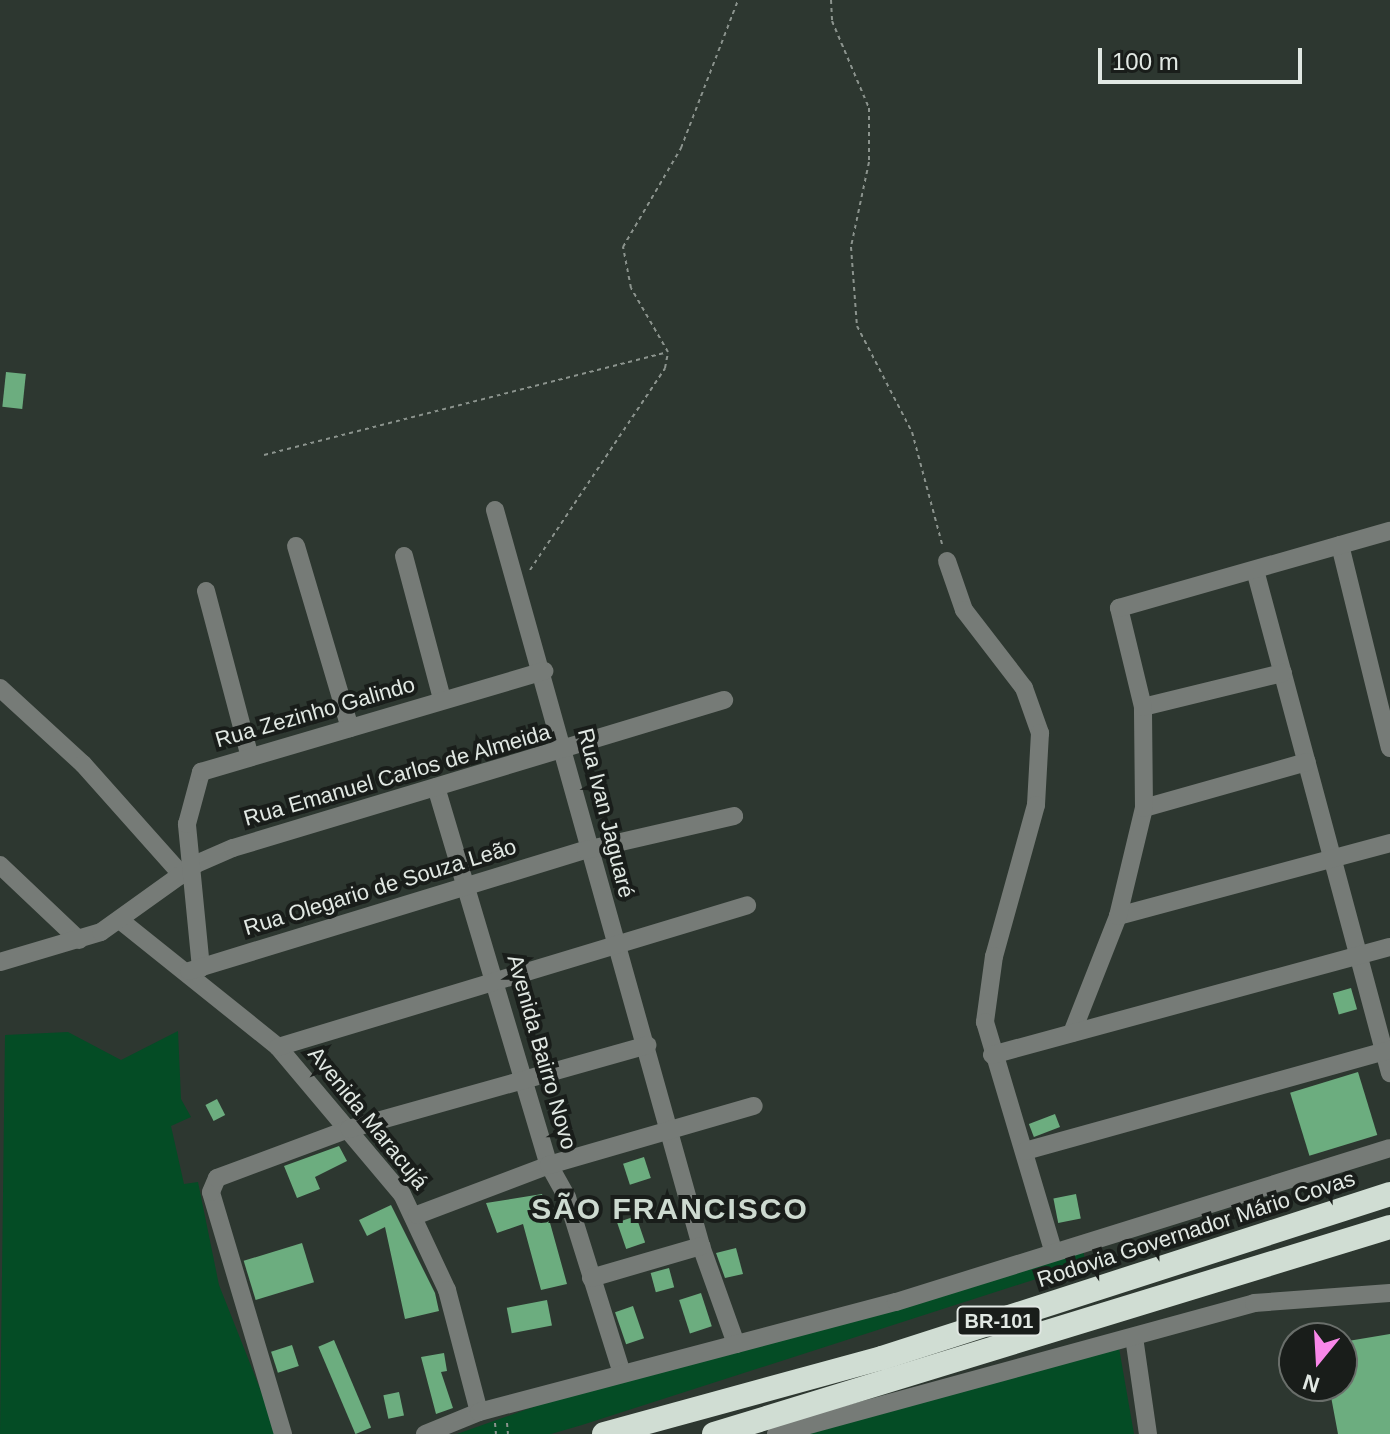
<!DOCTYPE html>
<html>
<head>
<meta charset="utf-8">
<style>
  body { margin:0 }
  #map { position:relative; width:1390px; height:1434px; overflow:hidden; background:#2d3730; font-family:Helvetica,sans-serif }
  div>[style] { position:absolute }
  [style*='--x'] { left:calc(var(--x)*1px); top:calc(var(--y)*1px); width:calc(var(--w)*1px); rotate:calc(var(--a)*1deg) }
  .green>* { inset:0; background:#044c25 }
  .building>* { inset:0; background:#6cad7f; transform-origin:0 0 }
  .path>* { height:2px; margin-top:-1px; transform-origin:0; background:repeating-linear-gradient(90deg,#8b938d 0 4px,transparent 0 8px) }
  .minor>* { height:18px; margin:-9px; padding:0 9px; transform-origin:9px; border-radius:9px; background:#767b77 }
  .highway>* { height:24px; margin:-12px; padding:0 12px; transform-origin:12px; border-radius:12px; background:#d0ddd3 }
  span { translate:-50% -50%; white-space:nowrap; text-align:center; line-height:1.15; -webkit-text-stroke:8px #191d1a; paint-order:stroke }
  .shield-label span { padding:2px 6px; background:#191d1a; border:2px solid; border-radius:6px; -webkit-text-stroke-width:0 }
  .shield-label { font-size:20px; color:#e1e8e3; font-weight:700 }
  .street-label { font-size:22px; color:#e1e8e3 }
  .district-label { font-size:30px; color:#cddad0; font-weight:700; letter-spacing:2px }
  .north { position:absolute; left:1278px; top:1322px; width:80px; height:80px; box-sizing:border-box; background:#191d1a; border:2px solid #696e6a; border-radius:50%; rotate:198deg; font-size:22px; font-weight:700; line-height:32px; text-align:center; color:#e1e8e3 }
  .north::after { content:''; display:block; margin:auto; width:28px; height:36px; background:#f987e9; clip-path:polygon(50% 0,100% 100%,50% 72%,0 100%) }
  .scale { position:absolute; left:1098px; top:48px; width:204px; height:36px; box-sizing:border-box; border:4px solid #e1e8e3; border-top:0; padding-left:10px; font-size:24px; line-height:28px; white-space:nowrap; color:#e1e8e3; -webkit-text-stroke:6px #191d1a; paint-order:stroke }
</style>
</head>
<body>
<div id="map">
  <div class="green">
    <div style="clip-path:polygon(178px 1031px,181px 1099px,191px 1117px,171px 1126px,184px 1184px,198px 1182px,219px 1285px,278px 1434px,0 1434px,5px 1035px,68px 1032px,121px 1060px)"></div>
    <div style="clip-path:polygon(1081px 1243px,1086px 1263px,582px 1425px,551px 1434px,457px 1434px,615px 1378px)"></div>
    <div style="clip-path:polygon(1119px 1348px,1134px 1434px,799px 1434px)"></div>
  </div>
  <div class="building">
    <div style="left:6px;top:372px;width:20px;height:35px;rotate:6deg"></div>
    <div style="left:1351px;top:988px;width:22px;height:19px;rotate:74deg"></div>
    <div style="left:1358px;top:1072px;width:66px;height:71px;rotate:73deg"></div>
    <div style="left:217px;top:1099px;width:18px;height:13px;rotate:63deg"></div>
    <div style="left:1055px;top:1114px;width:14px;height:28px;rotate:69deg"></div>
    <div style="clip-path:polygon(339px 1146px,347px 1161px,315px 1177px,320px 1189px,297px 1198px,284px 1166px)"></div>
    <div style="left:644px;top:1157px;width:22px;height:22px;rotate:72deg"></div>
    <div style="clip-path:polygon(542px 1194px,567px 1284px,541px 1290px,523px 1224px,497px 1233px,486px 1203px)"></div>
    <div style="left:1076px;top:1194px;width:25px;height:23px;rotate:79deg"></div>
    <div style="clip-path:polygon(391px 1205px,435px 1293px,439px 1311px,405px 1319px,385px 1227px,367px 1236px,359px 1220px)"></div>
    <div style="left:636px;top:1216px;width:28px;height:20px;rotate:71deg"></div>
    <div style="left:302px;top:1243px;width:41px;height:61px;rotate:73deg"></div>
    <div style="clip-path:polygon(736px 1248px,743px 1274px,725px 1278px,716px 1253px)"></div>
    <div style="left:669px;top:1268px;width:20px;height:19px;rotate:75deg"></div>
    <div style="left:701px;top:1293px;width:35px;height:23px;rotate:72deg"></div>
    <div style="left:547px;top:1300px;width:26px;height:41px;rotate:79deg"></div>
    <div style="left:633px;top:1306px;width:34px;height:19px;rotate:71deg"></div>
    <div style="clip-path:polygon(1390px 1334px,1390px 1434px,1338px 1434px,1329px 1386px,1342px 1386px,1342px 1342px)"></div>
    <div style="left:334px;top:1340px;width:95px;height:17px;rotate:67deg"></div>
    <div style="left:292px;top:1345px;width:22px;height:22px;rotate:72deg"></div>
    <div style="clip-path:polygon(444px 1353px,447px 1371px,441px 1372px,453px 1408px,436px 1414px,421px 1357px)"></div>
    <div style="left:399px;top:1392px;width:24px;height:16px;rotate:78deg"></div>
  </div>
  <div class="path">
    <div style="--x:831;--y:0;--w:21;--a:87"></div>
    <div style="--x:832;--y:21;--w:95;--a:67"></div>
    <div style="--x:869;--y:108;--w:54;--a:90"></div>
    <div style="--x:869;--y:162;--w:87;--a:102"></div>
    <div style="--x:851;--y:247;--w:79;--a:85.7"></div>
    <div style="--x:857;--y:326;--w:119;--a:62.6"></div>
    <div style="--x:912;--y:432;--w:116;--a:75"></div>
    <div style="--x:264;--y:455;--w:416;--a:-14.3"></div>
    <div style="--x:530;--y:570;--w:243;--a:-56.2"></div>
    <div style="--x:665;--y:368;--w:16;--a:-79"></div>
    <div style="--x:668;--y:352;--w:74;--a:-120"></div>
    <div style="--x:631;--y:288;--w:42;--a:-101"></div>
    <div style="--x:623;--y:247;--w:115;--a:-59.6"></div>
    <div style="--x:681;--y:148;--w:159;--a:-68.9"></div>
    <div style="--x:495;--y:1423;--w:11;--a:85"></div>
    <div style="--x:507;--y:1423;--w:11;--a:85"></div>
  </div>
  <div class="minor">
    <div style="--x:495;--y:510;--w:764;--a:74.36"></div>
    <div style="--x:701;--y:1246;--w:104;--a:70.3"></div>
    <div style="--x:1340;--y:545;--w:209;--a:76.2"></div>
    <div style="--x:296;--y:546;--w:190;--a:73.5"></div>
    <div style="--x:404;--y:556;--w:148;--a:75.1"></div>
    <div style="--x:947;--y:561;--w:52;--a:70.9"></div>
    <div style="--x:964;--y:610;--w:98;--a:52.4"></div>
    <div style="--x:1024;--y:688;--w:48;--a:70.4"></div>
    <div style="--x:1040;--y:733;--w:72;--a:93.2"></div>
    <div style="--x:1036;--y:805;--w:157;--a:105.5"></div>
    <div style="--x:994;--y:956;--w:67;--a:97.8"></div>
    <div style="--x:985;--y:1022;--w:238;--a:73.4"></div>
    <div style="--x:1255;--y:570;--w:521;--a:74.98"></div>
    <div style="--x:206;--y:591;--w:172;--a:75.2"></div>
    <div style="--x:0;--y:688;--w:113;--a:42.5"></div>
    <div style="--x:83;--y:764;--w:149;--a:48.3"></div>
    <div style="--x:1143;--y:707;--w:144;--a:-13.7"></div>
    <div style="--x:436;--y:787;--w:395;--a:73.4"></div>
    <div style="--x:549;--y:1165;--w:38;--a:61"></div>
    <div style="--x:567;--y:1198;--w:183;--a:72.6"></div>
    <div style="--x:1144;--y:808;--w:169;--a:-15.8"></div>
    <div style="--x:0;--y:865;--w:109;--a:43.5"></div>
    <div style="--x:1118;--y:916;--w:282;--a:-15"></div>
    <div style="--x:121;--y:921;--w:201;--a:38.7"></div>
    <div style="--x:278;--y:1047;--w:192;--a:49.9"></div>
    <div style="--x:402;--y:1194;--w:106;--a:64.9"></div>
    <div style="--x:447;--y:1290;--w:126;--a:75.3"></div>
    <div style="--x:0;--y:962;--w:105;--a:-16.5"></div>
    <div style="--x:101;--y:932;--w:117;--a:-35.6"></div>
    <div style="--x:196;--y:864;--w:40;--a:-23.4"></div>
    <div style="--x:233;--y:848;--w:513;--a:-16.77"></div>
    <div style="--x:201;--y:968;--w:145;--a:-95.6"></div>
    <div style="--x:187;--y:824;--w:54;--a:-74.9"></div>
    <div style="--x:201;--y:772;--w:358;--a:-16.4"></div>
    <div style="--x:189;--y:971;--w:415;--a:-17"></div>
    <div style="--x:586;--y:850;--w:152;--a:-12.9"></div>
    <div style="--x:1072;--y:1033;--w:126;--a:-68.5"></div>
    <div style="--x:1118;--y:916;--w:111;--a:-76.5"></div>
    <div style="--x:1144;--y:808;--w:101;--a:-90.6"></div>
    <div style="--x:1143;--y:707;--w:102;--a:-103.6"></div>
    <div style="--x:1119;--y:608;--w:282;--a:-15.9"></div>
    <div style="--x:278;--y:1047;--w:490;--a:-16.8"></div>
    <div style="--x:992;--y:1055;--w:412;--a:-15.2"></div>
    <div style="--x:1025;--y:1151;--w:379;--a:-15.5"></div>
    <div style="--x:417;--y:1215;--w:141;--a:-20.7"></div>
    <div style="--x:549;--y:1165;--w:213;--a:-16.1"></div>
    <div style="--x:591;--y:1278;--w:115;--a:-16.2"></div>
    <div style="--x:1134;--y:1337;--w:98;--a:81.8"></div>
    <div style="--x:283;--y:1434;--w:252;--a:-106.6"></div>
    <div style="--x:211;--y:1192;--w:15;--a:-67"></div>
    <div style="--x:217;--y:1178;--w:141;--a:-20.4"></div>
    <div style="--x:349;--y:1129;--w:310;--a:-15.7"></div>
    <div style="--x:425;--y:1434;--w:58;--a:-22.2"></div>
    <div style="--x:479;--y:1412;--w:431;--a:-14.8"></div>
    <div style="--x:896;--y:1302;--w:517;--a:-17.31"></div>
    <div style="--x:776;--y:1434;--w:496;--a:-15.3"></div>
    <div style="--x:1254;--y:1303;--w:136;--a:-4.2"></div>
  </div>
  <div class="highway">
    <div style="--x:604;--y:1434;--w:288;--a:-15.3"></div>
    <div style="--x:882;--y:1358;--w:534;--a:-17.89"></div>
    <div style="--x:714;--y:1434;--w:707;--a:-17.03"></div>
  </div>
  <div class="shield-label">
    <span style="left:999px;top:1321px">BR-101</span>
  </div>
  <div class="street-label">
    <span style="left:315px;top:712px;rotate:-16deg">Rua Zezinho Galindo</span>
    <span style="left:397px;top:775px;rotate:-16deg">Rua Emanuel Carlos de Almeida</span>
    <span style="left:606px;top:813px;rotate:76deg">Rua Ivan Jaguaré</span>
    <span style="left:380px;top:887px;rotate:-17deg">Rua Olegario de Souza Leão</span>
    <span style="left:542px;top:1052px;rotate:74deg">Avenida Bairro Novo</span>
    <span style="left:368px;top:1118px;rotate:51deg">Avenida Maracujá</span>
    <span style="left:1196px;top:1229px;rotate:-18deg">Rodovia Governador Mário Covas</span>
  </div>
  <div class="district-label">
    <span style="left:670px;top:1209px">SÃO FRANCISCO</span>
  </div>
  <div class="north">N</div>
  <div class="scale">100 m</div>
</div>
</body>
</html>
